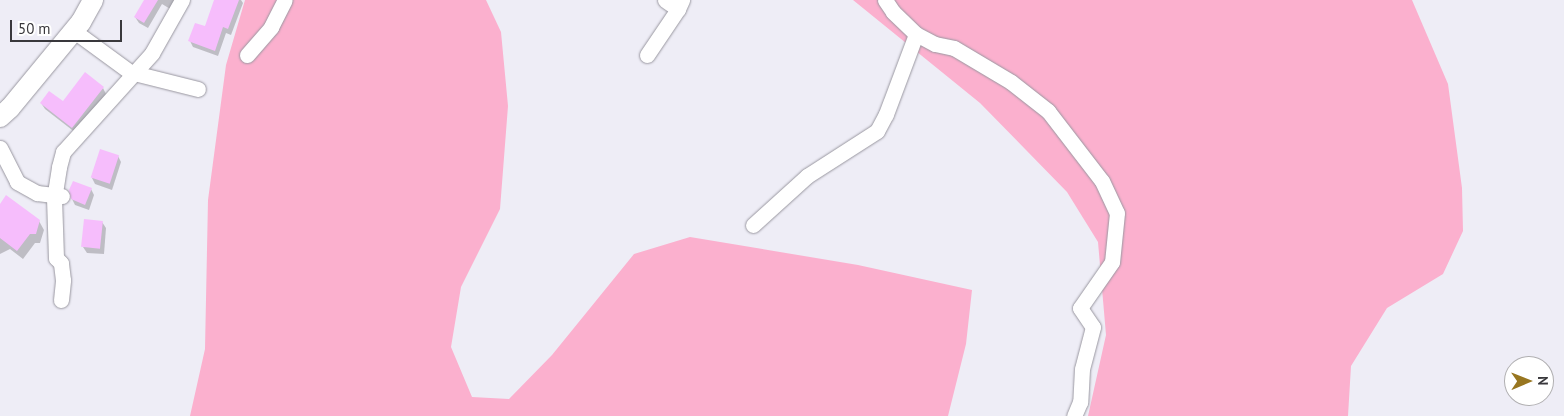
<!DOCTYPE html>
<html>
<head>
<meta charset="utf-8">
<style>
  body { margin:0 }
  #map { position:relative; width:1564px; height:416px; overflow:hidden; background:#eeedf6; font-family:"PT Sans",sans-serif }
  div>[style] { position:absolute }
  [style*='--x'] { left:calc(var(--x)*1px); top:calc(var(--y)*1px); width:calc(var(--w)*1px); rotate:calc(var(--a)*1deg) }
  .green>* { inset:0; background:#fbb0ce }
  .shadow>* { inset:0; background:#0003 }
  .building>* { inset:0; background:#f6bdfc; transform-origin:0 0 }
  .roads { filter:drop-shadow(0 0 1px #9997a0) drop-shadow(0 0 1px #9997a0) }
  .minor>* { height:15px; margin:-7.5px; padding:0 7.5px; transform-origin:7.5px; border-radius:7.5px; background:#fff }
  .secondary>* { height:20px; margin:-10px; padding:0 10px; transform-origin:10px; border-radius:10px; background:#fff }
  span { translate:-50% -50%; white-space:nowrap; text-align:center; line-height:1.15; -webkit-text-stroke:4.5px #fff; paint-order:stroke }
  .north { position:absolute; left:1504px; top:356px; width:50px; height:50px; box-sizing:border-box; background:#fff; border:1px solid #b0afb1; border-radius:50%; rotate:89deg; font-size:14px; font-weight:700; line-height:20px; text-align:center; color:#39383c }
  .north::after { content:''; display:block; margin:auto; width:18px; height:22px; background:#987620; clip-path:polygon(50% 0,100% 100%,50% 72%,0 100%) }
  .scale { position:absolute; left:10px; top:20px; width:112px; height:22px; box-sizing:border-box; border:2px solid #39383c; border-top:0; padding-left:6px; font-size:15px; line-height:18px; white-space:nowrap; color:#39383c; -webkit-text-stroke:4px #fff; paint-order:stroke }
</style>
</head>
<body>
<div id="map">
  <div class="green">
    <div style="clip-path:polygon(245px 0,486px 0,501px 32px,508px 106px,500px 209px,461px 287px,451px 347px,472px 397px,509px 399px,552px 355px,634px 254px,690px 237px,858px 265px,972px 290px,966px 344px,948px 416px,190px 416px,205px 349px,208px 200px,226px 65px)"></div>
    <div style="clip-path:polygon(853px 0,1412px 0,1448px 84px,1462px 188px,1463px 231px,1443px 274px,1387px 308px,1351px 366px,1348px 416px,1088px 416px,1106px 335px,1098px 242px,1067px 192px,980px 103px)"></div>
  </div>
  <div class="shadow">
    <div style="clip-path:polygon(145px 0,178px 0,172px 10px,162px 4px,148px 28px,139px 23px,135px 17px)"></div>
    <div style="clip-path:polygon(215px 0,241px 0,243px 3px,231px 35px,226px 33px,218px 56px,193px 47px,190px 41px,205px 28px)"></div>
    <div style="clip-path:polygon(103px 88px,106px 94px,76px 133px,45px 109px,41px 103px,63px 103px)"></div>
    <div style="clip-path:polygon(118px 156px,121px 162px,112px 190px,95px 184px,92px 178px)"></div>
    <div style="clip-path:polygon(91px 189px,94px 195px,89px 210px,75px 205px,72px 199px)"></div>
    <div style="clip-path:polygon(0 207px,39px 221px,44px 230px,40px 243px,35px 243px,23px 259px,10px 249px,0 254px)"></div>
    <div style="clip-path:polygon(102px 222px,106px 228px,104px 254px,87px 253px,83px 247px)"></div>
  </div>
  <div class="building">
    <div style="clip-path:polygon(144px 0,158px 0,144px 23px,134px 17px)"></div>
    <div style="clip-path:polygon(214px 0,239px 0,228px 29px,223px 27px,215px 51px,188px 41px,195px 23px,205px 26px)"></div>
    <div style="clip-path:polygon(85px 72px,104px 87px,72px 128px,40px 103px,49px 91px,63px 101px)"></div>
    <div style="left:100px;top:149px;width:20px;height:30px;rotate:18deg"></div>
    <div style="clip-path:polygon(73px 181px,92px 188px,85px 205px,71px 199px,69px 190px)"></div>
    <div style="clip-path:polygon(6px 195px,40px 220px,36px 234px,30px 234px,17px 251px,0 238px,0 204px)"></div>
    <div style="left:84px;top:219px;width:19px;height:28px;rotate:6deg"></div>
  </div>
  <div class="roads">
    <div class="minor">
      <div style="--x:665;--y:0;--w:16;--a:35"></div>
      <div style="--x:885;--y:0;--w:14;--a:56"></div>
      <div style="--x:893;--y:12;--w:32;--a:44"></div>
      <div style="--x:916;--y:34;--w:21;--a:28"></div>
      <div style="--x:935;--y:44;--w:19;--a:12"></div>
      <div style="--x:954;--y:48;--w:66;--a:30.8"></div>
      <div style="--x:1011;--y:82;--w:47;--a:38.1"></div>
      <div style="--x:1048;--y:111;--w:88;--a:52.4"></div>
      <div style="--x:1102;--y:181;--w:35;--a:65"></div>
      <div style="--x:1117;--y:213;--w:49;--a:95.8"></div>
      <div style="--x:1112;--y:262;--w:56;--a:124.8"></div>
      <div style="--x:1080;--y:308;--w:23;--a:56"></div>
      <div style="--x:1093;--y:327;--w:43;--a:104.7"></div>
      <div style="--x:1082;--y:369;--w:33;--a:93"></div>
      <div style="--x:1080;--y:402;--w:15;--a:113"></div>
      <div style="--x:74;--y:31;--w:69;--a:36.2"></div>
      <div style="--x:130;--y:72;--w:70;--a:14"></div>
      <div style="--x:247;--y:55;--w:37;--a:-49"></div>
      <div style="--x:271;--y:27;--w:30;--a:-63"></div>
      <div style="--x:647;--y:55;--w:55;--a:-56"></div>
      <div style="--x:678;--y:9;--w:10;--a:-66"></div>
      <div style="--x:0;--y:148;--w:38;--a:63"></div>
      <div style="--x:17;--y:182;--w:23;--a:29"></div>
      <div style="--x:37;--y:193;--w:25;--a:7"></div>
      <div style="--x:753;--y:225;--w:73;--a:-42.2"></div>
      <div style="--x:807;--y:176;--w:83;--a:-32.7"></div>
      <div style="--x:877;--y:131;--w:19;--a:-62"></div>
      <div style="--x:886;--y:114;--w:85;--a:-69.4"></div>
      <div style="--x:61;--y:300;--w:20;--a:-84"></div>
      <div style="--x:63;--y:280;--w:17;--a:-97"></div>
      <div style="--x:61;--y:263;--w:7;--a:-135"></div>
      <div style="--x:56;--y:258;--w:59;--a:-91.9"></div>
      <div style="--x:54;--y:199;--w:32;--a:-81"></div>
      <div style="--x:59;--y:167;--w:16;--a:-75"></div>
      <div style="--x:63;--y:152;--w:133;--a:-48"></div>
      <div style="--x:152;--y:53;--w:61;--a:-60.5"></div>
    </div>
    <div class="secondary">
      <div style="--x:0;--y:117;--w:13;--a:-42"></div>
      <div style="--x:10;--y:108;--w:112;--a:-50.5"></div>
      <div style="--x:81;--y:22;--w:25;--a:-61"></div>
    </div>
  </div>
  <div class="north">N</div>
  <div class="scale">50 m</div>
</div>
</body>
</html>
